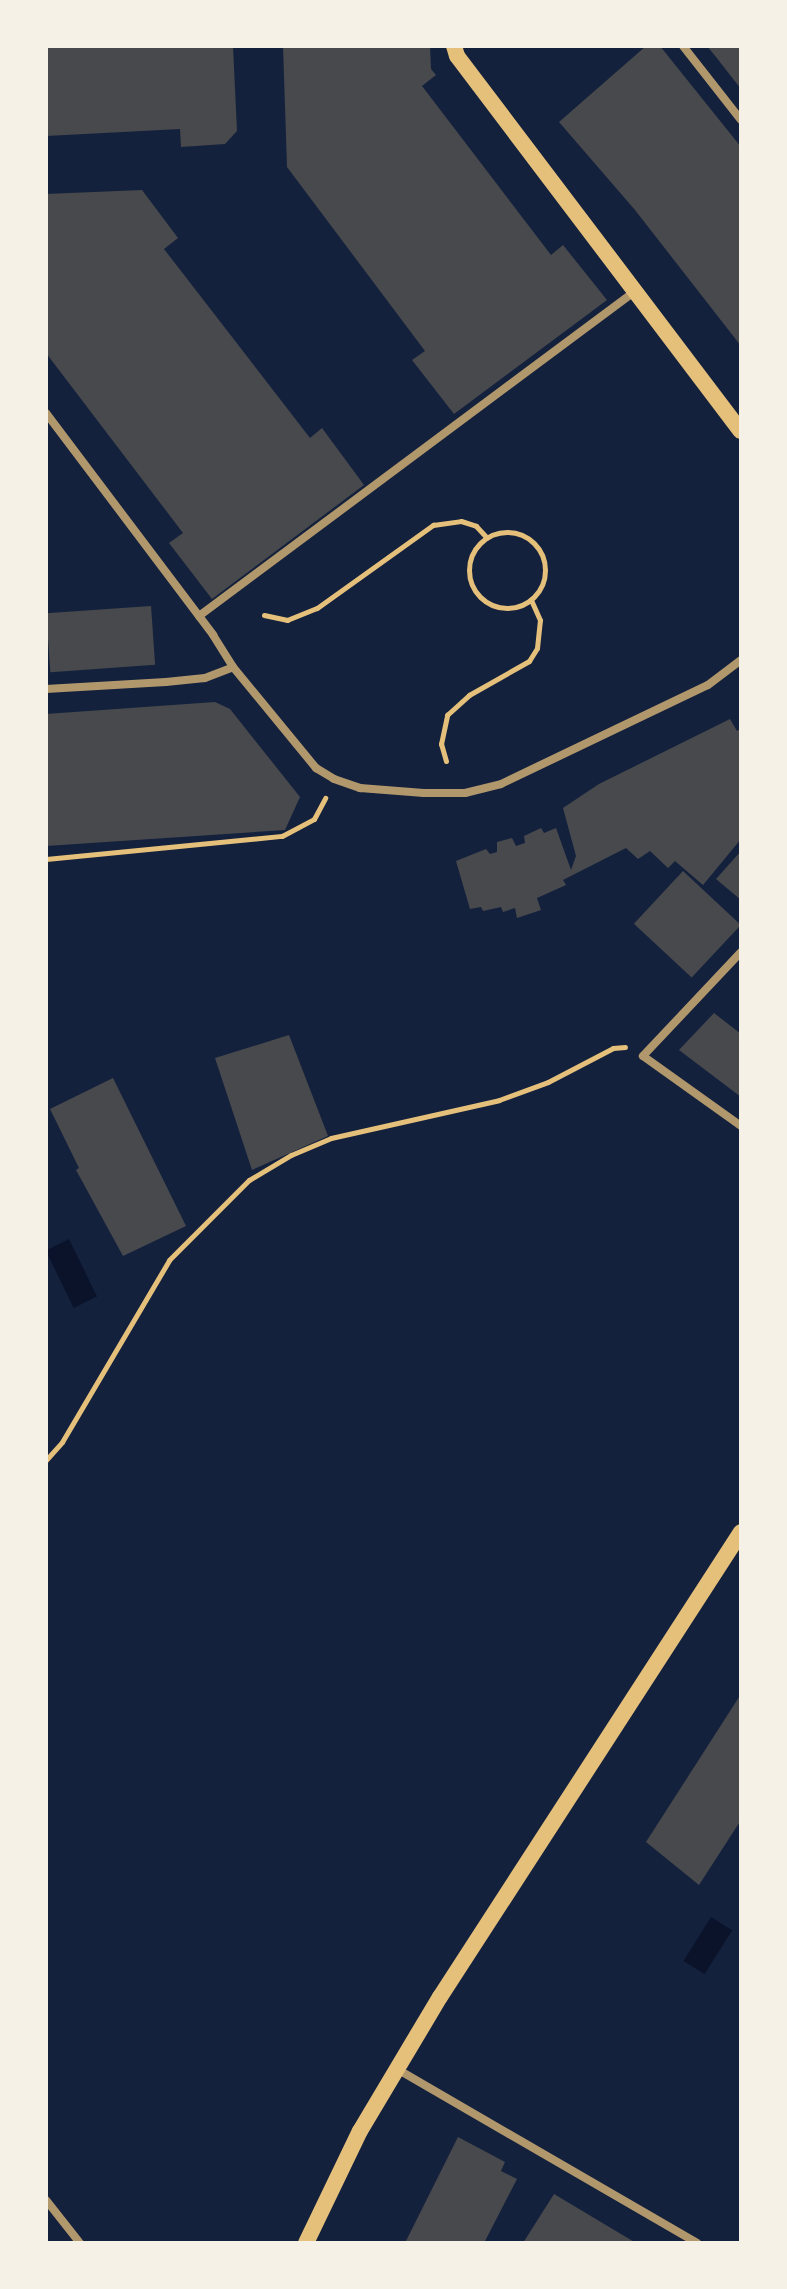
<!DOCTYPE html>
<html>
<head>
<meta charset="utf-8">
<style>
  body { margin:0 }
  #map { position:relative; width:787px; height:2289px; overflow:hidden; background:#14213d; font-family:"Crimson Pro",serif }
  div>[style] { position:absolute }
  [style*='--x'] { left:calc(var(--x)*1px); top:calc(var(--y)*1px); width:calc(var(--w)*1px); rotate:calc(var(--a)*1deg) }
  .water>* { inset:0; background:#0b132b; transform-origin:0 0 }
  .building>* { inset:0; background:#48494c; transform-origin:0 0 }
  .path>* { height:5px; margin:-2.5px; padding:0 2.5px; transform-origin:2.5px; border-radius:2.5px; background:#e5c07b }
  .path>.ring { margin:-2.5px; padding:0; box-sizing:content-box; background:none; border:5px solid #e5c07b; border-radius:50% }
  .minor>* { height:8px; margin:-4px; padding:0 4px; transform-origin:4px; border-radius:4px; background:#b1986c }
  .secondary>* { height:16px; margin:-8px; padding:0 8px; transform-origin:8px; border-radius:8px; background:#e5c07b }
  span { translate:-50% -50%; white-space:nowrap; text-align:center; line-height:1.15; -webkit-text-stroke:8px #f6f1e7; paint-order:stroke }
  .frame { position:absolute; inset:0; border:48px solid #f6f1e7; pointer-events:none }
</style>
</head>
<body>
<div id="map">
  <div class="water">
    <div style="left:69px;top:1239px;width:64px;height:26px;rotate:64deg"></div>
    <div style="left:711px;top:1917px;width:25px;height:52px;rotate:32deg"></div>
  </div>
  <div class="building">
    <div style="clip-path:polygon(46px 46px,233px 46px,237px 131px,225px 144px,181px 147px,180px 129px,46px 136px)"></div>
    <div style="clip-path:polygon(283px 46px,430px 46px,431px 69px,436px 75px,422px 86px,551px 255px,563px 245px,607px 300px,454px 414px,412px 360px,425px 351px,287px 167px)"></div>
    <div style="clip-path:polygon(646px 46px,660px 46px,741px 147px,741px 346px,635px 210px,559px 122px)"></div>
    <div style="clip-path:polygon(707px 46px,741px 46px,741px 89px,716px 57px)"></div>
    <div style="clip-path:polygon(142px 190px,178px 238px,164px 249px,310px 438px,322px 428px,364px 485px,212px 599px,169px 543px,183px 533px,46px 353px,46px 194px)"></div>
    <div style="left:151px;top:606px;width:59px;height:105px;rotate:86deg"></div>
    <div style="clip-path:polygon(215px 702px,230px 709px,300px 797px,285px 830px,46px 846px,46px 714px)"></div>
    <div style="clip-path:polygon(730px 719px,737px 731px,741px 728px,741px 839px,703px 885px,675px 861px,668px 868px,650px 851px,638px 859px,626px 848px,563px 880px,566px 885px,537px 898px,541px 910px,517px 918px,515px 908px,503px 912px,501px 907px,483px 911px,481px 907px,470px 909px,456px 861px,486px 849px,490px 854px,497px 852px,497px 842px,512px 838px,516px 846px,525px 843px,524px 836px,541px 828px,544px 833px,556px 828px,571px 870px,576px 856px,563px 808px,599px 784px)"></div>
    <div style="clip-path:polygon(741px 851px,741px 900px,716px 879px)"></div>
    <div style="left:683px;top:871px;width:79px;height:72px;rotate:43deg"></div>
    <div style="clip-path:polygon(714px 1013px,741px 1034px,741px 1097px,679px 1050px)"></div>
    <div style="clip-path:polygon(289px 1035px,328px 1136px,252px 1170px,215px 1058px)"></div>
    <div style="clip-path:polygon(113px 1078px,186px 1226px,123px 1256px,76px 1170px,79px 1168px,50px 1109px)"></div>
    <div style="clip-path:polygon(741px 1694px,741px 1820px,699px 1885px,646px 1842px)"></div>
    <div style="clip-path:polygon(458px 2137px,505px 2162px,501px 2171px,517px 2179px,484px 2243px,405px 2243px)"></div>
    <div style="clip-path:polygon(554px 2194px,636px 2243px,523px 2243px)"></div>
  </div>
  <div class="path">
    <div class="ring" style="left:469px;top:532px;width:71px;height:71px"></div>
    <div style="--x:264;--y:615;--w:24;--a:12"></div>
    <div style="--x:287;--y:620;--w:32;--a:-22"></div>
    <div style="--x:317;--y:608;--w:143;--a:-35.6"></div>
    <div style="--x:433;--y:525;--w:28;--a:-8"></div>
    <div style="--x:461;--y:521;--w:16;--a:18"></div>
    <div style="--x:476;--y:526;--w:16;--a:47"></div>
    <div style="--x:446;--y:761;--w:18;--a:-106"></div>
    <div style="--x:441;--y:744;--w:30;--a:-78"></div>
    <div style="--x:447;--y:715;--w:30;--a:-42"></div>
    <div style="--x:469;--y:695;--w:69;--a:-29.5"></div>
    <div style="--x:529;--y:661;--w:15;--a:-58"></div>
    <div style="--x:537;--y:648;--w:28;--a:-84"></div>
    <div style="--x:540;--y:620;--w:22;--a:-114"></div>
    <div style="--x:46;--y:859;--w:237;--a:-5.6"></div>
    <div style="--x:282;--y:836;--w:36;--a:-28"></div>
    <div style="--x:314;--y:819;--w:24;--a:-62"></div>
    <div style="--x:46;--y:1460;--w:24;--a:-48"></div>
    <div style="--x:62;--y:1442;--w:211;--a:-59.5"></div>
    <div style="--x:169;--y:1260;--w:113;--a:-45"></div>
    <div style="--x:249;--y:1180;--w:49;--a:-30.8"></div>
    <div style="--x:291;--y:1155;--w:43;--a:-23"></div>
    <div style="--x:331;--y:1138;--w:172;--a:-12.7"></div>
    <div style="--x:499;--y:1100;--w:52;--a:-20.2"></div>
    <div style="--x:548;--y:1082;--w:73;--a:-27.6"></div>
    <div style="--x:613;--y:1048;--w:12;--a:-5"></div>
  </div>
  <div class="minor">
    <div style="--x:683;--y:46;--w:94;--a:51.9"></div>
    <div style="--x:46;--y:413;--w:278;--a:53"></div>
    <div style="--x:213;--y:635;--w:38;--a:58"></div>
    <div style="--x:233;--y:667;--w:131;--a:50.6"></div>
    <div style="--x:316;--y:768;--w:21;--a:31"></div>
    <div style="--x:334;--y:779;--w:28;--a:19"></div>
    <div style="--x:360;--y:788;--w:64;--a:4.5"></div>
    <div style="--x:424;--y:793;--w:41;--a:0"></div>
    <div style="--x:465;--y:793;--w:37;--a:-14"></div>
    <div style="--x:501;--y:784;--w:229;--a:-25.6"></div>
    <div style="--x:708;--y:685;--w:41;--a:-37.1"></div>
    <div style="--x:199;--y:616;--w:542;--a:-36.68"></div>
    <div style="--x:46;--y:689;--w:120;--a:-3.3"></div>
    <div style="--x:166;--y:682;--w:39;--a:-6"></div>
    <div style="--x:205;--y:678;--w:30;--a:-21"></div>
    <div style="--x:741;--y:952;--w:143;--a:133.3"></div>
    <div style="--x:643;--y:1056;--w:120;--a:35.5"></div>
    <div style="--x:397;--y:2069;--w:347;--a:30.1"></div>
    <div style="--x:46;--y:2200;--w:55;--a:51.7"></div>
  </div>
  <div class="secondary">
    <div style="--x:454;--y:46;--w:10;--a:73"></div>
    <div style="--x:457;--y:56;--w:470;--a:52.9"></div>
    <div style="--x:306;--y:2243;--w:124;--a:-64.3"></div>
    <div style="--x:360;--y:2131;--w:156;--a:-59.2"></div>
    <div style="--x:440;--y:1997;--w:554;--a:-57.08"></div>
  </div>
  <div class="frame"></div>
</div>
</body>
</html>
